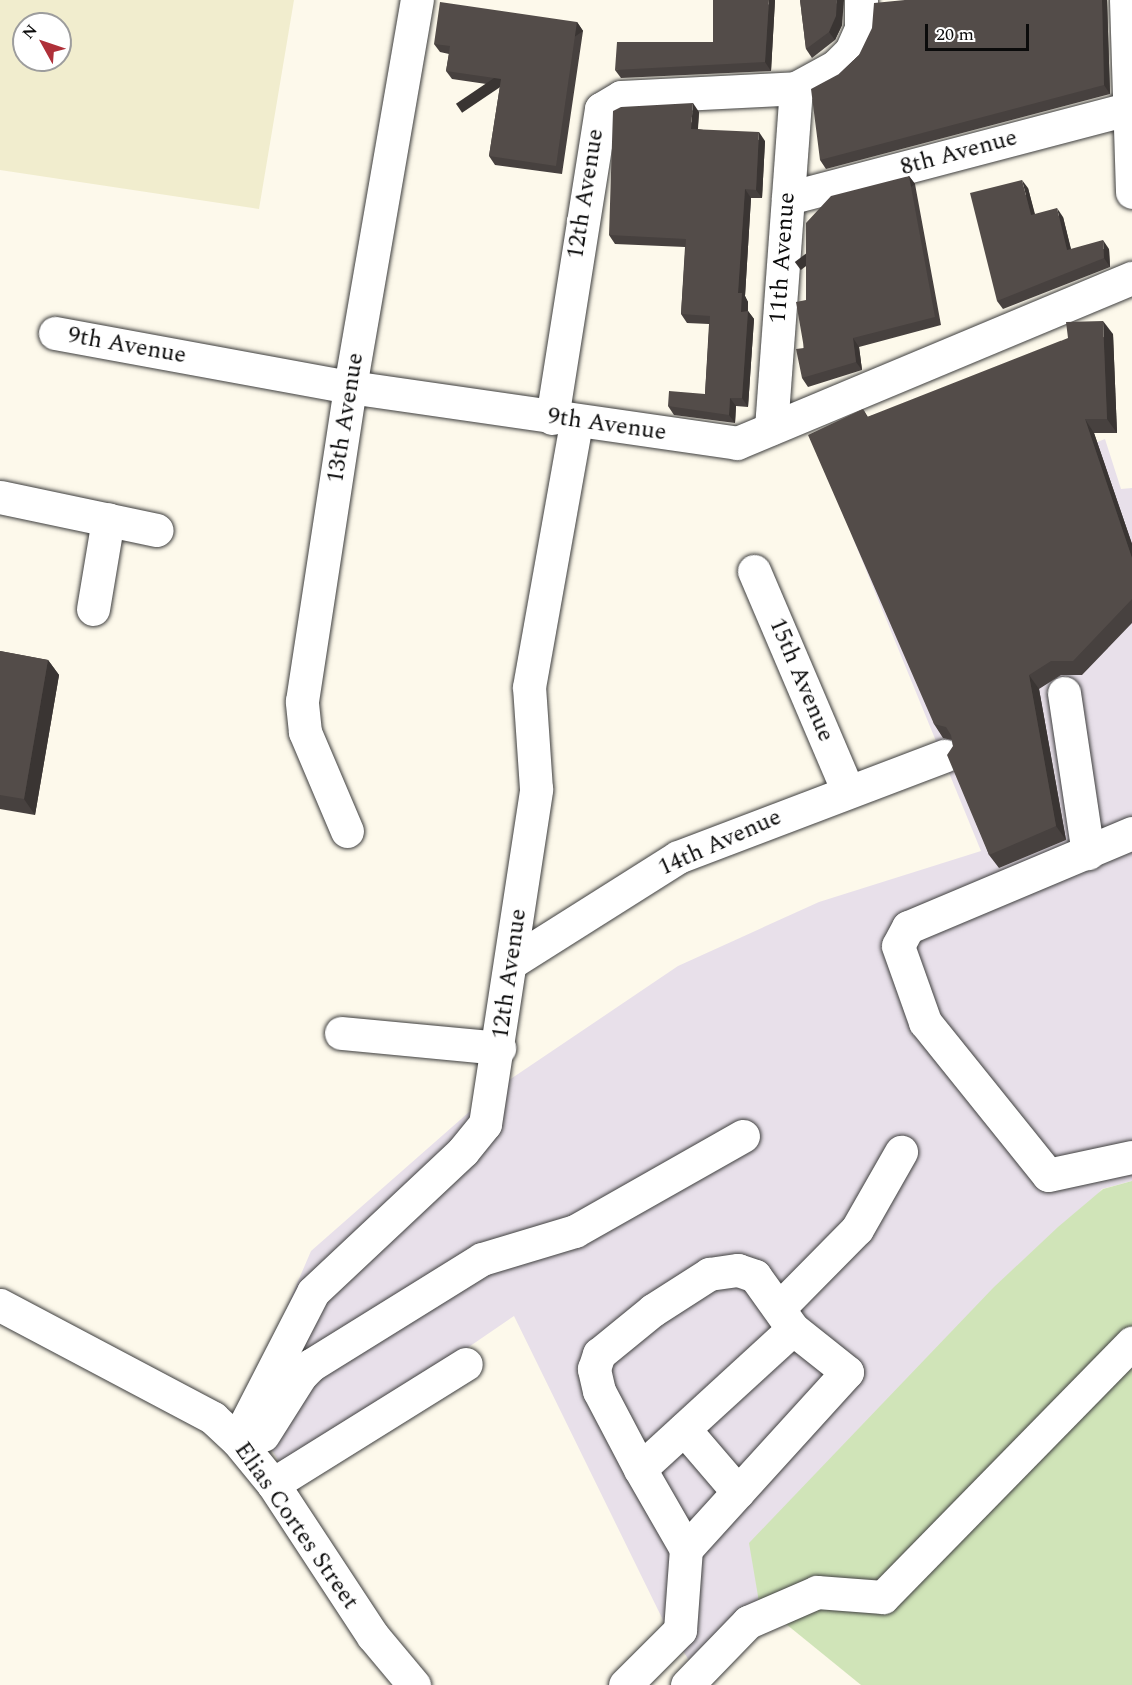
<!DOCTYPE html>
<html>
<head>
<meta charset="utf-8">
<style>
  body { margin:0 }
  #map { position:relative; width:1132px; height:1685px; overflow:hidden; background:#fdf9eb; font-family:Spectral,serif }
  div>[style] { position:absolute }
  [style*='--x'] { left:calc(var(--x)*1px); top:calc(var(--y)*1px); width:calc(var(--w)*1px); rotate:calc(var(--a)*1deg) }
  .industrial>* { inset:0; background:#e8e0ea }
  .farmland>* { inset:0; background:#f1edce }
  .green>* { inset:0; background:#d0e4b8 }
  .roads { filter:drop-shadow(0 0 2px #3e3e3e) drop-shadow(0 0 2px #3e3e3e) }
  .minor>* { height:33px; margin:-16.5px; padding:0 16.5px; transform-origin:16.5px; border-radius:16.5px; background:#fff }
  .wall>* { inset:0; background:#47413f }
  .shaded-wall>* { inset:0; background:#3a3533; transform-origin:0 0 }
  .building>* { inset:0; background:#534c49 }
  span { translate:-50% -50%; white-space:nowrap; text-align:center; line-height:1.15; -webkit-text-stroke:6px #fff; paint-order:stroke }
  .street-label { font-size:24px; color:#0b0b0b }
  .north { position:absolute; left:12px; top:12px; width:60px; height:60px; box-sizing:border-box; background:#fff; border:2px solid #9d9d9d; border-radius:50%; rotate:310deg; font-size:16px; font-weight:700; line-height:24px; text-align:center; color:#0b0b0b }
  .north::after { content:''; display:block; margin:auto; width:21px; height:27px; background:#af3039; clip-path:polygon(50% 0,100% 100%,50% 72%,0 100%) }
  .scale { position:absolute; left:925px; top:24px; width:104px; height:27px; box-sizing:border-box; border:3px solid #0b0b0b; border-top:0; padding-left:8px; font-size:18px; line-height:21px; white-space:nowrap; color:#0b0b0b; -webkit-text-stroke:4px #fff; paint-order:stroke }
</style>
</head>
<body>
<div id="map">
  <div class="industrial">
    <div style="clip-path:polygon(1105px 439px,1121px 489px,1132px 488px,1132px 1181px,1102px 1189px,759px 1602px,690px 1662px,662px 1618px,514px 1316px,286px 1472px,244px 1407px,311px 1251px,493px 1091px,678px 966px,819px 902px,981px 851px,852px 536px)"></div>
  </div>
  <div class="farmland">
    <div style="clip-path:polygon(evenodd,0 0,294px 0,259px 209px,0 170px,0 0,24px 24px,60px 24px,60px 60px,24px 60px,24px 24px)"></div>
  </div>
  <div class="green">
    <div style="clip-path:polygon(1132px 1181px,1132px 1685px,861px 1685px,759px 1602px,749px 1543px,994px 1287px,1058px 1227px,1103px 1189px)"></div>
  </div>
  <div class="roads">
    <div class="minor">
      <div style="--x:1126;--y:0;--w:192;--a:88.2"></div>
      <div style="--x:788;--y:198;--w:354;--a:-14.7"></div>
      <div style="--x:55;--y:333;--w:300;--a:10.4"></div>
      <div style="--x:350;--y:387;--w:391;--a:8.2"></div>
      <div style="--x:737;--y:443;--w:428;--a:-22.7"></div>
      <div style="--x:552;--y:418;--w:313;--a:-81"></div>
      <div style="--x:601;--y:109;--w:23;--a:-31"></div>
      <div style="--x:621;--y:97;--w:175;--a:-2.9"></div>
      <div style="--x:796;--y:88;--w:46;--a:-28.8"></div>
      <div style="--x:836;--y:66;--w:21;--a:-45"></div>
      <div style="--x:851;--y:51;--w:24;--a:-66"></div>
      <div style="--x:861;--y:29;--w:29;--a:-90"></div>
      <div style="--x:771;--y:428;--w:341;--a:-85.8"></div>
      <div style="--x:0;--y:497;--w:160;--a:11.9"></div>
      <div style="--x:754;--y:571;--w:237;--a:66.9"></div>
      <div style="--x:93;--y:609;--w:91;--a:-80.5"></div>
      <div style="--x:1064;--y:693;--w:162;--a:81.5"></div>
      <div style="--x:347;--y:831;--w:108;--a:-113"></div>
      <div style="--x:305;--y:732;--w:31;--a:-96"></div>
      <div style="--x:302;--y:701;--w:318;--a:-81.3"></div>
      <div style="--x:350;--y:387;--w:393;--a:-80.2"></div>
      <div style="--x:1132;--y:833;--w:243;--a:157.2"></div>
      <div style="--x:908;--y:927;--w:21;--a:118"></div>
      <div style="--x:898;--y:946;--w:81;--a:70.4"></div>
      <div style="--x:925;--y:1022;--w:196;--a:51.2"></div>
      <div style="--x:1048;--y:1175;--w:86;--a:-12.1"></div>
      <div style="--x:512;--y:962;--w:196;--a:-32.3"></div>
      <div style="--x:678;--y:857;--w:285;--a:-20.8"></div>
      <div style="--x:341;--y:1033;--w:159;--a:5.4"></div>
      <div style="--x:0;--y:1305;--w:241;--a:27.9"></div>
      <div style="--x:213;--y:1418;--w:33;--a:43"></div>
      <div style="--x:237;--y:1440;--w:57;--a:50.7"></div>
      <div style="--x:273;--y:1484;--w:182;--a:56.7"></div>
      <div style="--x:373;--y:1636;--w:64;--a:50.1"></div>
      <div style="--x:779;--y:1308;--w:111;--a:-45.4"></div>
      <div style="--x:857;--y:1229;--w:89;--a:-60.3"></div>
      <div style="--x:684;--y:1429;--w:83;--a:49.4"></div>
      <div style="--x:263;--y:1435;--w:71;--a:-57.7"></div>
      <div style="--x:301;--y:1375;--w:14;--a:-45"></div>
      <div style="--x:311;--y:1365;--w:201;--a:-31.8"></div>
      <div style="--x:482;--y:1259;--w:97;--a:-16.8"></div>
      <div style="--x:575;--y:1231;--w:193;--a:-29.5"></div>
      <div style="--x:237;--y:1440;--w:166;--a:-62.8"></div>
      <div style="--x:313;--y:1292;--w:206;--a:-43.2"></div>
      <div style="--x:463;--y:1151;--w:35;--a:-51"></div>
      <div style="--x:485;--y:1124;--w:339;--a:-81.3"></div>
      <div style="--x:536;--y:789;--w:102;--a:-93.9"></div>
      <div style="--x:529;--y:687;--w:269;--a:-79.9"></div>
      <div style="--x:640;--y:1469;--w:88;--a:-117.7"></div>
      <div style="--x:599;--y:1391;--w:23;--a:-103"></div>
      <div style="--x:594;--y:1369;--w:16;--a:-72"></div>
      <div style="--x:599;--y:1354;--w:70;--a:-39.2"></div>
      <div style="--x:653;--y:1310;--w:67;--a:-32.7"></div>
      <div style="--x:709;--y:1274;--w:29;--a:-8"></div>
      <div style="--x:738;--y:1270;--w:18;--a:19"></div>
      <div style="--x:755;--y:1276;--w:65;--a:54.4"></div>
      <div style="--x:793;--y:1329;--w:69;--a:38.5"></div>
      <div style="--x:847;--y:1372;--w:239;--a:132.3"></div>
      <div style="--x:273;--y:1484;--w:227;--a:-31.9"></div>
      <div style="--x:625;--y:1685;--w:78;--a:-45"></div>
      <div style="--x:680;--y:1630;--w:81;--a:-85.8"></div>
      <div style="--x:686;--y:1549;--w:92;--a:-119.9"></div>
      <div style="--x:640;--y:1469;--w:207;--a:-42.5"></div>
      <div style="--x:687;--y:1685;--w:88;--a:-45.9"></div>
      <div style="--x:748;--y:1622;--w:75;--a:-23.5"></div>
      <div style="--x:817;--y:1592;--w:66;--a:4.3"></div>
      <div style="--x:883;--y:1597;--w:356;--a:-45.6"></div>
    </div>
  </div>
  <div class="wall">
    <div style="clip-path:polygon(775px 0,771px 71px,621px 78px,615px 70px,713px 42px)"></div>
    <div style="clip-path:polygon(800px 0,842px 25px,835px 40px,812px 58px,806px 49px)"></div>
    <div style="clip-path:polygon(905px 0,1107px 0,1110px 94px,826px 169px,820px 160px,839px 74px,859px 55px)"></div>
    <div style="clip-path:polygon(577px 22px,583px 31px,562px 174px,495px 165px,489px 156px,500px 86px,452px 79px,446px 71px,449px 54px,440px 52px,434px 44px)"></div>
    <div style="clip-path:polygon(699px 112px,698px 129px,765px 141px,762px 198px,751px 198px,745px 296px,748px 302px,748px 311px,754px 319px,748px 407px,736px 406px,735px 423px,674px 415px,668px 406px,705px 394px,709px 324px,687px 323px,681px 314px,685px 247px,615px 244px,609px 235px)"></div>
    <div style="clip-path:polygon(909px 176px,915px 184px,941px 325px,859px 347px,862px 370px,808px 387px,802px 378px,806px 300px)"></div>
    <div style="clip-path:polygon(1028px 188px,1035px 214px,1063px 217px,1071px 249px,1109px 249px,1110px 267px,1003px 309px,997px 301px)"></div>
    <div style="clip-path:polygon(1113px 334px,1117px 433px,1094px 433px,1132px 544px,1132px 623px,1082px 675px,1061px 675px,1039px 689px,1066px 840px,999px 868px,989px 855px,953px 746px,952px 740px,943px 738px,934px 724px,863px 409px,868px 417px)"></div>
    <div style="clip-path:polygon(0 651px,48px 660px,59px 675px,35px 815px,0 809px)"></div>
  </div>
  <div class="shaded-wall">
    <div style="clip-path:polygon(769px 0,775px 0,771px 71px,765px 62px)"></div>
    <div style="clip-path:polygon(837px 0,844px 0,842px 25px,835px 40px,829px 32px)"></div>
    <div style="clip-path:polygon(1102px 0,1107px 0,1110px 94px,1104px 85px)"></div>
    <div style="left:577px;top:22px;width:11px;height:146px;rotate:56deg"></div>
    <div style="clip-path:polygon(693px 103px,699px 112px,697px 138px,691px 129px)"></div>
    <div style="clip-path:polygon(759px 132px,765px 141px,762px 198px,756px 190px)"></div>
    <div style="left:909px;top:176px;width:10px;height:143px;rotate:53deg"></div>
    <div style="clip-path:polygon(1022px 180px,1028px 188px,1037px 224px,1031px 215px)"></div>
    <div style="clip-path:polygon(745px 189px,751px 198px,745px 296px,748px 302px,747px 321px,741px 312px,738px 293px)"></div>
    <div style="clip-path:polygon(1057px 208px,1063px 217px,1073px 258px,1067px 250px)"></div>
    <div style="clip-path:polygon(1103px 240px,1109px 249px,1110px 267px,1104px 258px)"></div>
    <div style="clip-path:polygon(748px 311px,754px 319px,748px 407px,742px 398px)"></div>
    <div style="clip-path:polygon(1103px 321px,1113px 334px,1117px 433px,1107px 419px)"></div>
    <div style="clip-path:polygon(853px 338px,859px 347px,862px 370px,856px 362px)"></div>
    <div style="clip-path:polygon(730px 398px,736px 406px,735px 423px,729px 415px)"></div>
    <div style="clip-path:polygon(1085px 419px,1094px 433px,1132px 544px,1132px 558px)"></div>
    <div style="clip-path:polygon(48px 660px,59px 675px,35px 815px,24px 799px)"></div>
    <div style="clip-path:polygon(1029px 675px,1039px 689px,1066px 840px,1056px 826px)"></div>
  </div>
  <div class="building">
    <div style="clip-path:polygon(713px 0,769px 0,765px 62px,615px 70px,617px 42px,713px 42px)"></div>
    <div style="clip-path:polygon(800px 0,837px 0,836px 16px,829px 32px,806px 49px)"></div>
    <div style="clip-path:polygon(905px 0,1102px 0,1104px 85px,820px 160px,811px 89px,839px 74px,859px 55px,872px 28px,874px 3px)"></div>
    <div style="clip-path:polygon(440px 2px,577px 22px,556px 166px,489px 156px,501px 79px,446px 71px,450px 46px,434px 44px)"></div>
    <div style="clip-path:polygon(693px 103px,691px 129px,759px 132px,756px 190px,745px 189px,738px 293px,742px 293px,741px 312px,748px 311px,742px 398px,730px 398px,729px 415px,668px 406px,669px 391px,705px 394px,710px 316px,681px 314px,686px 239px,609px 235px,613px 111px,621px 107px)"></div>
    <div style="clip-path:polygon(909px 176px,935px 317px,853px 338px,856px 362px,802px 378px,796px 349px,804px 348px,796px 302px,806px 300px,806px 223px,831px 196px)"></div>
    <div style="clip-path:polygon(1022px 180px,1031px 215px,1057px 208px,1067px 250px,1103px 240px,1104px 258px,997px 301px,970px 193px)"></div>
    <div style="clip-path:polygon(1103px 321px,1107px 419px,1085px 419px,1132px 558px,1132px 599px,1073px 661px,1051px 661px,1029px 675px,1056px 826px,989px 855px,947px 755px,953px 746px,951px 735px,946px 727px,934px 724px,808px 435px,863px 409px,867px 417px,1068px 338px,1066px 322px)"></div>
    <div style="clip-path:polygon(0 651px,48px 660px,24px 799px,0 795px)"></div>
  </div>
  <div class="street-label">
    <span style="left:959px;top:153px;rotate:-15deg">8th Avenue</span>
    <span style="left:586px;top:194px;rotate:-81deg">12th Avenue</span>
    <span style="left:783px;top:258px;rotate:-86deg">11th Avenue</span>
    <span style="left:127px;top:346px;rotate:10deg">9th Avenue</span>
    <span style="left:346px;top:418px;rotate:-81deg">13th Avenue</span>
    <span style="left:607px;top:425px;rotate:8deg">9th Avenue</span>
    <span style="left:801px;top:680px;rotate:67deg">15th Avenue</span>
    <span style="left:720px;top:843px;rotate:-24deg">14th Avenue</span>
    <span style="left:510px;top:974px;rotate:-82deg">12th Avenue</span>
    <span style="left:296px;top:1526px;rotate:55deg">Elias Cortes Street</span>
  </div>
  <div class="north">N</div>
  <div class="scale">20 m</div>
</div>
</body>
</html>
